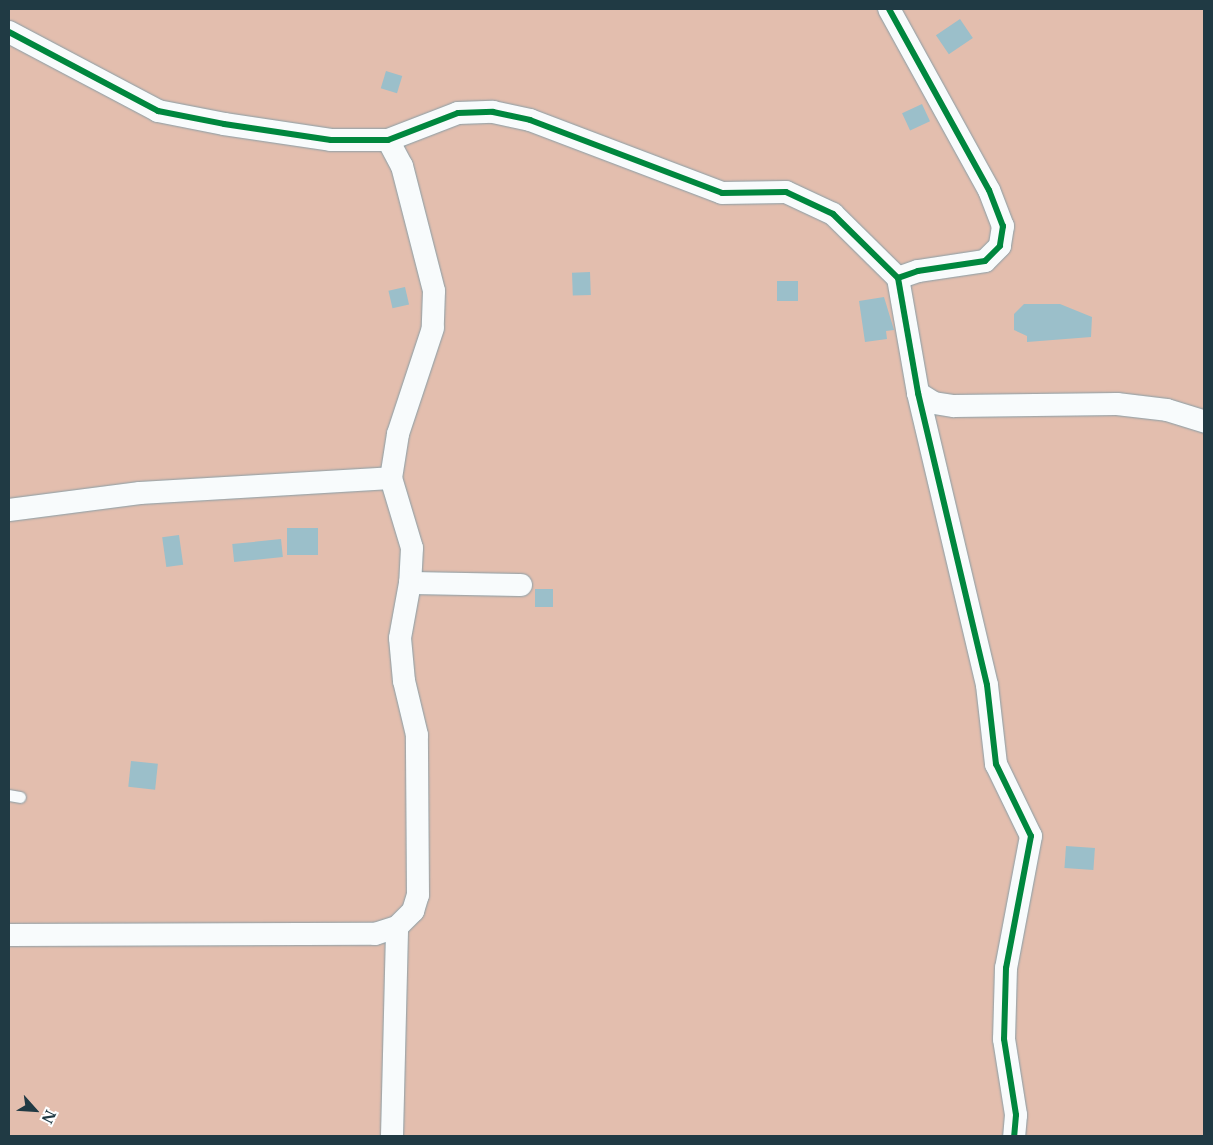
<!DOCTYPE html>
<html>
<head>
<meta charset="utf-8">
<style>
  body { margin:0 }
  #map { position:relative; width:1213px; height:1145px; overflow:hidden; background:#d3e7ee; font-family:"Libre Baskerville",serif }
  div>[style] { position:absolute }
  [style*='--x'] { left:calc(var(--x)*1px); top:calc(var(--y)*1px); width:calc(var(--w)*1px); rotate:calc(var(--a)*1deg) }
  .green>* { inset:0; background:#e3beae; transform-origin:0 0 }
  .building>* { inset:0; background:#9bbfca; transform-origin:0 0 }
  .roads { filter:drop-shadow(0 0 1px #889da5) drop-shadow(0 0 1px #889da5) }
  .lane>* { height:11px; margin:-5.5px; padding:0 5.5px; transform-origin:5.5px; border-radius:5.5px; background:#f8fbfc }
  .street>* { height:22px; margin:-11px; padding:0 11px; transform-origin:11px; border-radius:11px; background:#f8fbfc }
  .cycleway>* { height:6px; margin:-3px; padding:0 3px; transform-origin:3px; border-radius:3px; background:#00873e }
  span { translate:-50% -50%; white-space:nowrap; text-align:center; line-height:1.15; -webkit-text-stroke:4px #fff; paint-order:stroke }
  .frame { position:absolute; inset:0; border:10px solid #203a44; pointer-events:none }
  .north { position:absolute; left:10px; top:1085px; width:50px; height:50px; -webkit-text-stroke:4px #fff; paint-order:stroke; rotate:116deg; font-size:14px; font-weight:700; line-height:20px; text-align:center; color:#203a44 }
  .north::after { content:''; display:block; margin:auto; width:18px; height:22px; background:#203a44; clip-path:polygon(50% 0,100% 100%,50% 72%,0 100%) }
</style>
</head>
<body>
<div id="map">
  <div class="green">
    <div style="left:9px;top:9px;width:1195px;height:1127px"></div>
  </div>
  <div class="building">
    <div style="left:960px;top:19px;width:23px;height:29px;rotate:56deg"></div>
    <div style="left:386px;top:71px;width:17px;height:18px;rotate:17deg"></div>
    <div style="left:922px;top:104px;width:19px;height:22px;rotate:65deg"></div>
    <div style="left:590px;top:272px;width:23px;height:18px;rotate:88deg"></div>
    <div style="left:777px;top:281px;width:21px;height:20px"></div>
    <div style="left:405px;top:287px;width:18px;height:17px;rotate:77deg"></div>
    <div style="clip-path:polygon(884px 297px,894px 330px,886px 331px,887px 339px,865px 342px,859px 301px)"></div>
    <div style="clip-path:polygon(1024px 304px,1060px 304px,1092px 317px,1091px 337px,1027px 342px,1027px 336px,1014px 330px,1014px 314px)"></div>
    <div style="left:287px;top:528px;width:31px;height:27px"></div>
    <div style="left:179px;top:535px;width:30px;height:17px;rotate:82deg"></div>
    <div style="left:281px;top:539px;width:18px;height:49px;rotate:84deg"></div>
    <div style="left:553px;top:589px;width:18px;height:18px;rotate:90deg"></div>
    <div style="left:131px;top:761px;width:27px;height:26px;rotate:6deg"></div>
    <div style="left:1066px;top:846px;width:29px;height:22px;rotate:4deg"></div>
  </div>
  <div class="roads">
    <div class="lane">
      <div style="--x:9;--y:795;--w:11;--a:10"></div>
    </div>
    <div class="street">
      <div style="--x:889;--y:9;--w:207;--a:61.1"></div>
      <div style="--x:989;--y:190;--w:39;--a:69"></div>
      <div style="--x:1003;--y:226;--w:20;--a:99"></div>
      <div style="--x:1000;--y:246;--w:21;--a:135"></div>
      <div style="--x:985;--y:261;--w:68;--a:171.5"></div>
      <div style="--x:918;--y:271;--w:21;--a:161"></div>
      <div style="--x:898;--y:278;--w:117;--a:80.1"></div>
      <div style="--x:918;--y:393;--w:300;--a:76.7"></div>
      <div style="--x:987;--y:685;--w:80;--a:83.5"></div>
      <div style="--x:996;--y:764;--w:80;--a:64.1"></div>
      <div style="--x:1031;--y:836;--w:134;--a:100.7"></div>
      <div style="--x:1006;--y:968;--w:71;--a:91.6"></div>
      <div style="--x:1004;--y:1039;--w:77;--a:81"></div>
      <div style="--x:1016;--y:1115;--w:21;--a:95"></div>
      <div style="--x:9;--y:32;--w:169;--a:27.9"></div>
      <div style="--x:158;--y:111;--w:67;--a:11.1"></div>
      <div style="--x:224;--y:124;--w:108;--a:8.5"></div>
      <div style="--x:331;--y:140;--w:57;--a:0"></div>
      <div style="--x:388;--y:140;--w:75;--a:-21.1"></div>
      <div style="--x:458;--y:113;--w:35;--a:-2"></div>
      <div style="--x:493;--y:112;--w:38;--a:12"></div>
      <div style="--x:530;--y:120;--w:205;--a:20.8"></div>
      <div style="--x:722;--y:193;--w:64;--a:-0.9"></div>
      <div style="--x:786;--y:192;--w:52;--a:25.1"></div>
      <div style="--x:833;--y:214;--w:91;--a:44.6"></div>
      <div style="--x:388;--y:140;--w:30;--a:62"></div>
      <div style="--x:402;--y:166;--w:129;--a:75.6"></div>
      <div style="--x:434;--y:291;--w:37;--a:92"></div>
      <div style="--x:433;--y:328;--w:112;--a:108.3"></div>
      <div style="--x:398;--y:434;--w:45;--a:99"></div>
      <div style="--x:918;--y:393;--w:19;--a:32"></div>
      <div style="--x:934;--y:403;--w:20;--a:9"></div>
      <div style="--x:954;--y:406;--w:163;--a:-0.7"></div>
      <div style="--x:1117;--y:404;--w:50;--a:6.8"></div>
      <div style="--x:1167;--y:410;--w:39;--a:17"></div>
      <div style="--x:9;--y:510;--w:132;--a:-7.4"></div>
      <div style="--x:140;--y:493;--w:251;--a:-3.4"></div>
      <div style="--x:391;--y:478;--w:73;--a:73.3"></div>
      <div style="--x:412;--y:548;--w:35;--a:93"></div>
      <div style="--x:410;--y:583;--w:111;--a:1"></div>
      <div style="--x:9;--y:935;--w:366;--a:-0.2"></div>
      <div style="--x:375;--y:934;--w:23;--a:-18"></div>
      <div style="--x:397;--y:927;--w:23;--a:-45"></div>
      <div style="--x:413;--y:911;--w:17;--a:-73"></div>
      <div style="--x:418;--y:895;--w:160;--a:-90.4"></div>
      <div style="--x:417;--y:735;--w:56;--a:-103.5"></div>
      <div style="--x:404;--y:681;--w:43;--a:-95.3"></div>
      <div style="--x:400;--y:638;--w:56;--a:-79.7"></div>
      <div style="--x:392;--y:1136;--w:209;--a:-88.6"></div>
    </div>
  </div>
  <div class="cycleway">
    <div style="--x:889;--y:9;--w:207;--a:61.1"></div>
    <div style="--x:989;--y:190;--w:39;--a:69"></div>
    <div style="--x:1003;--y:226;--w:20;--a:99"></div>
    <div style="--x:1000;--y:246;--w:21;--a:135"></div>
    <div style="--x:985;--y:261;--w:68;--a:171.5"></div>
    <div style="--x:918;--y:271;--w:21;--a:161"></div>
    <div style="--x:898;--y:278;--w:117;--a:80.1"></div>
    <div style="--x:918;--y:393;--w:300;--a:76.7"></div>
    <div style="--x:987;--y:685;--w:80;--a:83.5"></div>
    <div style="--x:996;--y:764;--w:80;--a:64.1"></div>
    <div style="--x:1031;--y:836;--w:134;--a:100.7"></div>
    <div style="--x:1006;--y:968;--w:71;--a:91.6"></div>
    <div style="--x:1004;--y:1039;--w:77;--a:81"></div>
    <div style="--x:1016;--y:1115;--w:21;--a:95"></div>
    <div style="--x:9;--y:32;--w:169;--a:27.9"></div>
    <div style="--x:158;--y:111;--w:67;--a:11.1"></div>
    <div style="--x:224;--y:124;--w:108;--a:8.5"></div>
    <div style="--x:331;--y:140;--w:57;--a:0"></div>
    <div style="--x:388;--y:140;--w:75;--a:-21.1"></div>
    <div style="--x:458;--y:113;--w:35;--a:-2"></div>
    <div style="--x:493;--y:112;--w:38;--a:12"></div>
    <div style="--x:530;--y:120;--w:205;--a:20.8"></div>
    <div style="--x:722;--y:193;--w:64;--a:-0.9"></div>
    <div style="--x:786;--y:192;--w:52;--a:25.1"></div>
    <div style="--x:833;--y:214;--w:91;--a:44.6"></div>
  </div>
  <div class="frame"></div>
  <div class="north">N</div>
</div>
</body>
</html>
